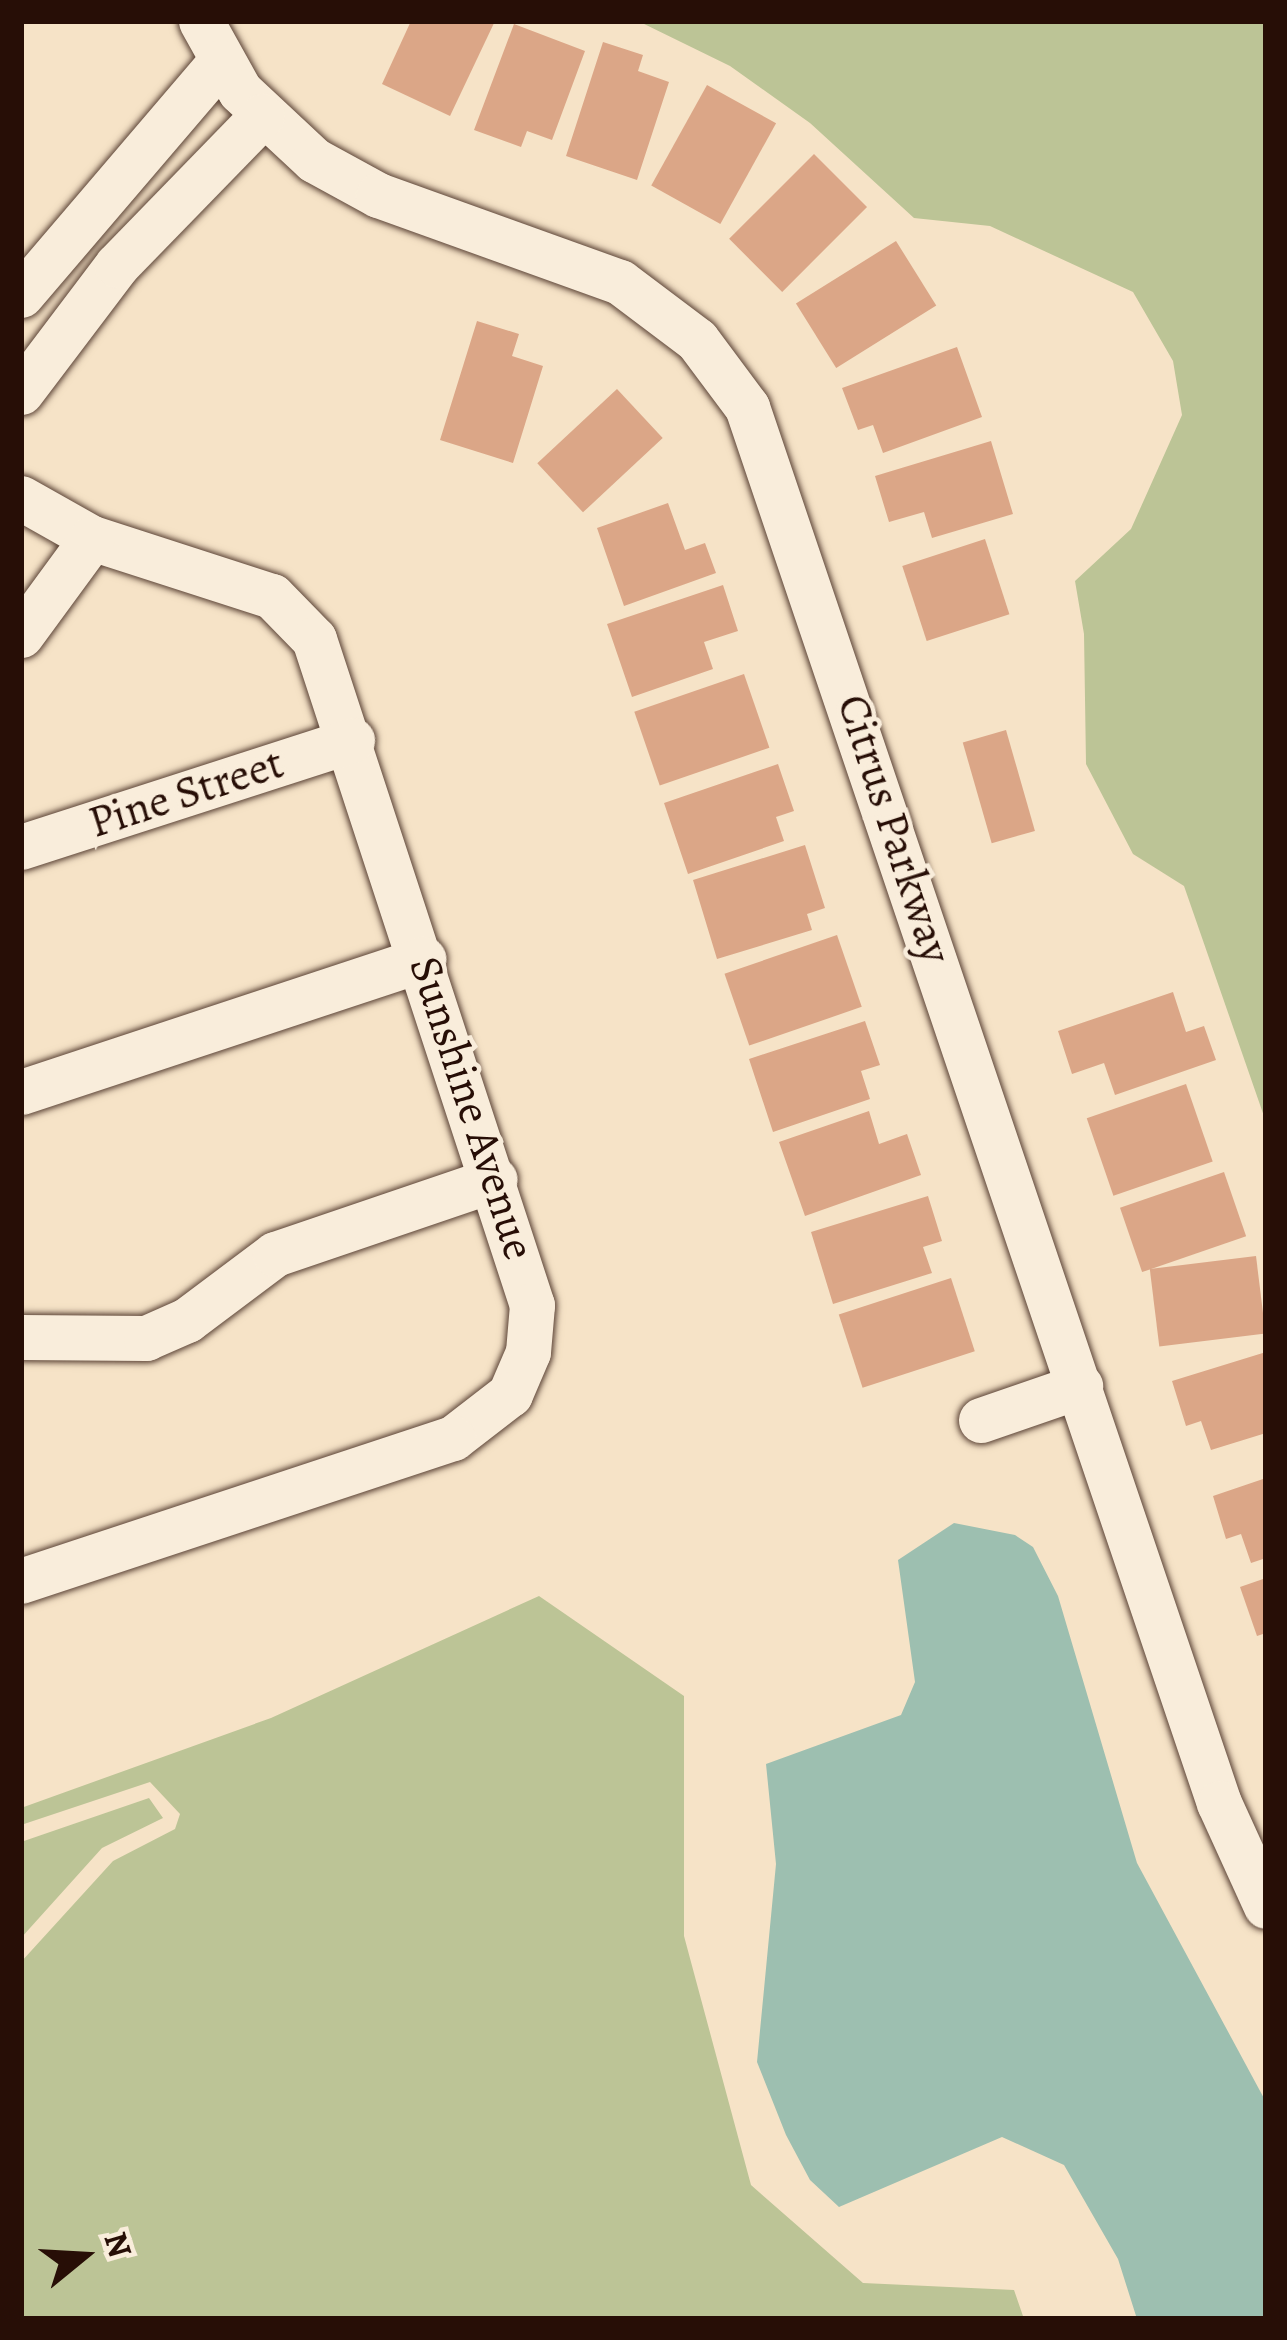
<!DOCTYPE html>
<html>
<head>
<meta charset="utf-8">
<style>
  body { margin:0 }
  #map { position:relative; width:1287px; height:2340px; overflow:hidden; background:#f6e3c7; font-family:Alegreya,serif }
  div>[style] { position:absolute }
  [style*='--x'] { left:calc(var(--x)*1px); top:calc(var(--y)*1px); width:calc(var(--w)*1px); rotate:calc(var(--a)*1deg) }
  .green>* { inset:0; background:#bcc496 }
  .water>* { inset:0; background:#9dbfb0 }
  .building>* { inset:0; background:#dba687; transform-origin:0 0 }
  .roads { filter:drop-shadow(0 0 3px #5b4336) drop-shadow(0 0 3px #5b4336) }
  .minor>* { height:45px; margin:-22.5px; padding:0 22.5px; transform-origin:22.5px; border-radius:22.5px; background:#f9eddb }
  span { translate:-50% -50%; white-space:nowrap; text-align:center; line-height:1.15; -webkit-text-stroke:9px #f9eddb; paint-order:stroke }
  .street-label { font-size:45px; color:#270e06 }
  .frame { position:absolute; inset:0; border:24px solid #270e06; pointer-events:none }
  .north { position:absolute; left:24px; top:2196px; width:120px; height:120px; -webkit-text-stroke:9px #f9eddb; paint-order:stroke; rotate:72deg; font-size:33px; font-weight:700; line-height:48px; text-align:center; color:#270e06 }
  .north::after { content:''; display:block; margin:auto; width:42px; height:54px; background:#270e06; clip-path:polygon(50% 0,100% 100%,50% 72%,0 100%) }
</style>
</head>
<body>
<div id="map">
  <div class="green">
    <div style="clip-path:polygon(638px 21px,1266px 21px,1266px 1122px,1184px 886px,1133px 854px,1086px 764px,1084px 634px,1075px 581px,1131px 529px,1182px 415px,1173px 361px,1133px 292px,990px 226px,914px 218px,810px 123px,730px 66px)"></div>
    <div style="clip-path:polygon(539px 1596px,684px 1696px,684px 1936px,751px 2185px,863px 2283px,1014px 2290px,1024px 2319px,21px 2319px,21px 1962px,113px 1861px,175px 1829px,180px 1814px,150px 1782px,21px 1825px,21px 1808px,271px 1718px)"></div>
    <div style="clip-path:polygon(149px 1798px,163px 1818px,102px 1848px,21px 1938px,21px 1842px)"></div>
  </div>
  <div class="water">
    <div style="clip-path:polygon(954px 1523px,1015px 1535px,1033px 1547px,1058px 1596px,1137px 1863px,1266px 2102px,1266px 2319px,1137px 2319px,1118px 2259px,1064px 2165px,1002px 2137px,839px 2207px,810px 2180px,786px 2135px,757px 2062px,776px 1864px,766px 1764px,901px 1715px,915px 1682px,898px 1560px)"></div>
  </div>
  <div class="building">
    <div style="clip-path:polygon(411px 21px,495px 21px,450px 116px,382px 84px)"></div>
    <div style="clip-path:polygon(514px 24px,585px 51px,552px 140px,527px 131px,521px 147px,474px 130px)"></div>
    <div style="clip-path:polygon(603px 42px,643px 55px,638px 71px,669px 82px,637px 180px,566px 156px)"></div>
    <div style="left:707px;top:85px;width:79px;height:115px;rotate:29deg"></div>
    <div style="left:814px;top:154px;width:75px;height:120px;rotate:45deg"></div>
    <div style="left:896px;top:241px;width:76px;height:118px;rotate:58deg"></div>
    <div style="clip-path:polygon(477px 321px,519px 334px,512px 356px,543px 366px,513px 463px,440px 440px)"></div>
    <div style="clip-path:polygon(957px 347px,982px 417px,883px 453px,873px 425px,858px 430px,842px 388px)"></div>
    <div style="left:617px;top:389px;width:67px;height:109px;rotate:47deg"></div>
    <div style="clip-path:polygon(991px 441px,1013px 514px,932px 538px,924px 512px,889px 522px,875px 476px)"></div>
    <div style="clip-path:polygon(668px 503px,685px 550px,705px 543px,716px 573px,624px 606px,597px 528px)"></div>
    <div style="left:985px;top:539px;width:79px;height:87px;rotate:72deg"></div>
    <div style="clip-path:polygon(723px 585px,738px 631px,704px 642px,713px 669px,632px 697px,607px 624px)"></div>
    <div style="left:744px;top:674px;width:78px;height:116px;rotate:71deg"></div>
    <div style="left:1006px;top:730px;width:105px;height:45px;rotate:74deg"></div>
    <div style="clip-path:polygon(778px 764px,794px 811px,776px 817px,784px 841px,688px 874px,664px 803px)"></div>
    <div style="clip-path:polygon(805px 845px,825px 908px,807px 914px,812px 930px,717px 959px,693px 880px)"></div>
    <div style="left:837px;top:935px;width:76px;height:119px;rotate:71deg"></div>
    <div style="clip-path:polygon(1173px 992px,1186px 1032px,1204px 1026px,1216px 1060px,1115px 1095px,1104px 1063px,1072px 1074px,1058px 1031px)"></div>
    <div style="clip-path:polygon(865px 1021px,880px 1065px,861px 1071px,870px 1099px,773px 1132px,749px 1059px)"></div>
    <div style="left:1186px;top:1084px;width:82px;height:105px;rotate:71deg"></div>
    <div style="clip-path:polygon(869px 1111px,879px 1144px,907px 1134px,921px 1175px,805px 1216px,779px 1142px)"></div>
    <div style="left:1224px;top:1172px;width:68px;height:110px;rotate:71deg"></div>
    <div style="clip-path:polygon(928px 1196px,942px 1241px,923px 1247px,932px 1273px,833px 1304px,811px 1232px)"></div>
    <div style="left:1256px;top:1256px;width:78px;height:107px;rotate:83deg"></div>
    <div style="left:951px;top:1278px;width:77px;height:118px;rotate:72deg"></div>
    <div style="clip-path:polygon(1266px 1352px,1266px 1433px,1211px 1450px,1201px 1421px,1186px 1426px,1172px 1381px)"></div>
    <div style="clip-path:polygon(1266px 1478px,1266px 1558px,1251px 1563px,1241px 1534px,1226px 1539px,1213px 1496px)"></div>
    <div style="clip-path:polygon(1266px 1578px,1266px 1633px,1257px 1636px,1240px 1587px)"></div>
  </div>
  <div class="roads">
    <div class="minor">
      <div style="--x:201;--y:21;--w:80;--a:60.9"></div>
      <div style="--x:240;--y:91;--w:101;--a:43"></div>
      <div style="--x:314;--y:160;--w:73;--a:28.7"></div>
      <div style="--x:378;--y:195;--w:257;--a:19.8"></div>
      <div style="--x:620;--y:282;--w:96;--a:37"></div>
      <div style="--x:697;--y:340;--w:84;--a:53.3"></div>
      <div style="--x:747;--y:407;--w:1474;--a:71.32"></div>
      <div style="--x:1219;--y:1803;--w:113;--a:65.5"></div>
      <div style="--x:21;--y:295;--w:306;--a:-49.5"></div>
      <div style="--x:21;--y:392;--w:159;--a:-52.9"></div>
      <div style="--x:117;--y:265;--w:208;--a:-45.8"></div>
      <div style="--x:21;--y:498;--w:81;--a:29.4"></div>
      <div style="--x:92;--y:538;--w:189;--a:17.9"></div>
      <div style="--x:272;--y:596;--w:60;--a:45.7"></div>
      <div style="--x:314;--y:639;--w:701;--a:71.88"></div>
      <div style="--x:532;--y:1305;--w:47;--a:94.9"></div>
      <div style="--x:528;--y:1352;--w:46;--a:113.2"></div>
      <div style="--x:510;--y:1394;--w:72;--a:142.3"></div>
      <div style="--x:453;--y:1438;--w:455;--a:161.7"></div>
      <div style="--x:21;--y:635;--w:120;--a:-53.8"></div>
      <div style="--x:21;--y:847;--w:348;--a:-17.9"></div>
      <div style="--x:21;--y:1092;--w:424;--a:-18.3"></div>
      <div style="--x:21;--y:1337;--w:125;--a:0.5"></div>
      <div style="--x:146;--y:1338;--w:45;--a:-23.7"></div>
      <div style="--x:187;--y:1320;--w:110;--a:-36.9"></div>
      <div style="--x:275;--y:1254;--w:232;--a:-18.8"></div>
      <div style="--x:981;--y:1420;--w:105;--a:-19"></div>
    </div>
  </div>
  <div class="street-label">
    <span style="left:186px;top:793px;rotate:-18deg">Pine Street</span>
    <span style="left:894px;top:829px;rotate:72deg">Citrus Parkway</span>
    <span style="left:472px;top:1108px;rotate:72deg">Sunshine Avenue</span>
  </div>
  <div class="frame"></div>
  <div class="north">N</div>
</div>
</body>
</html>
